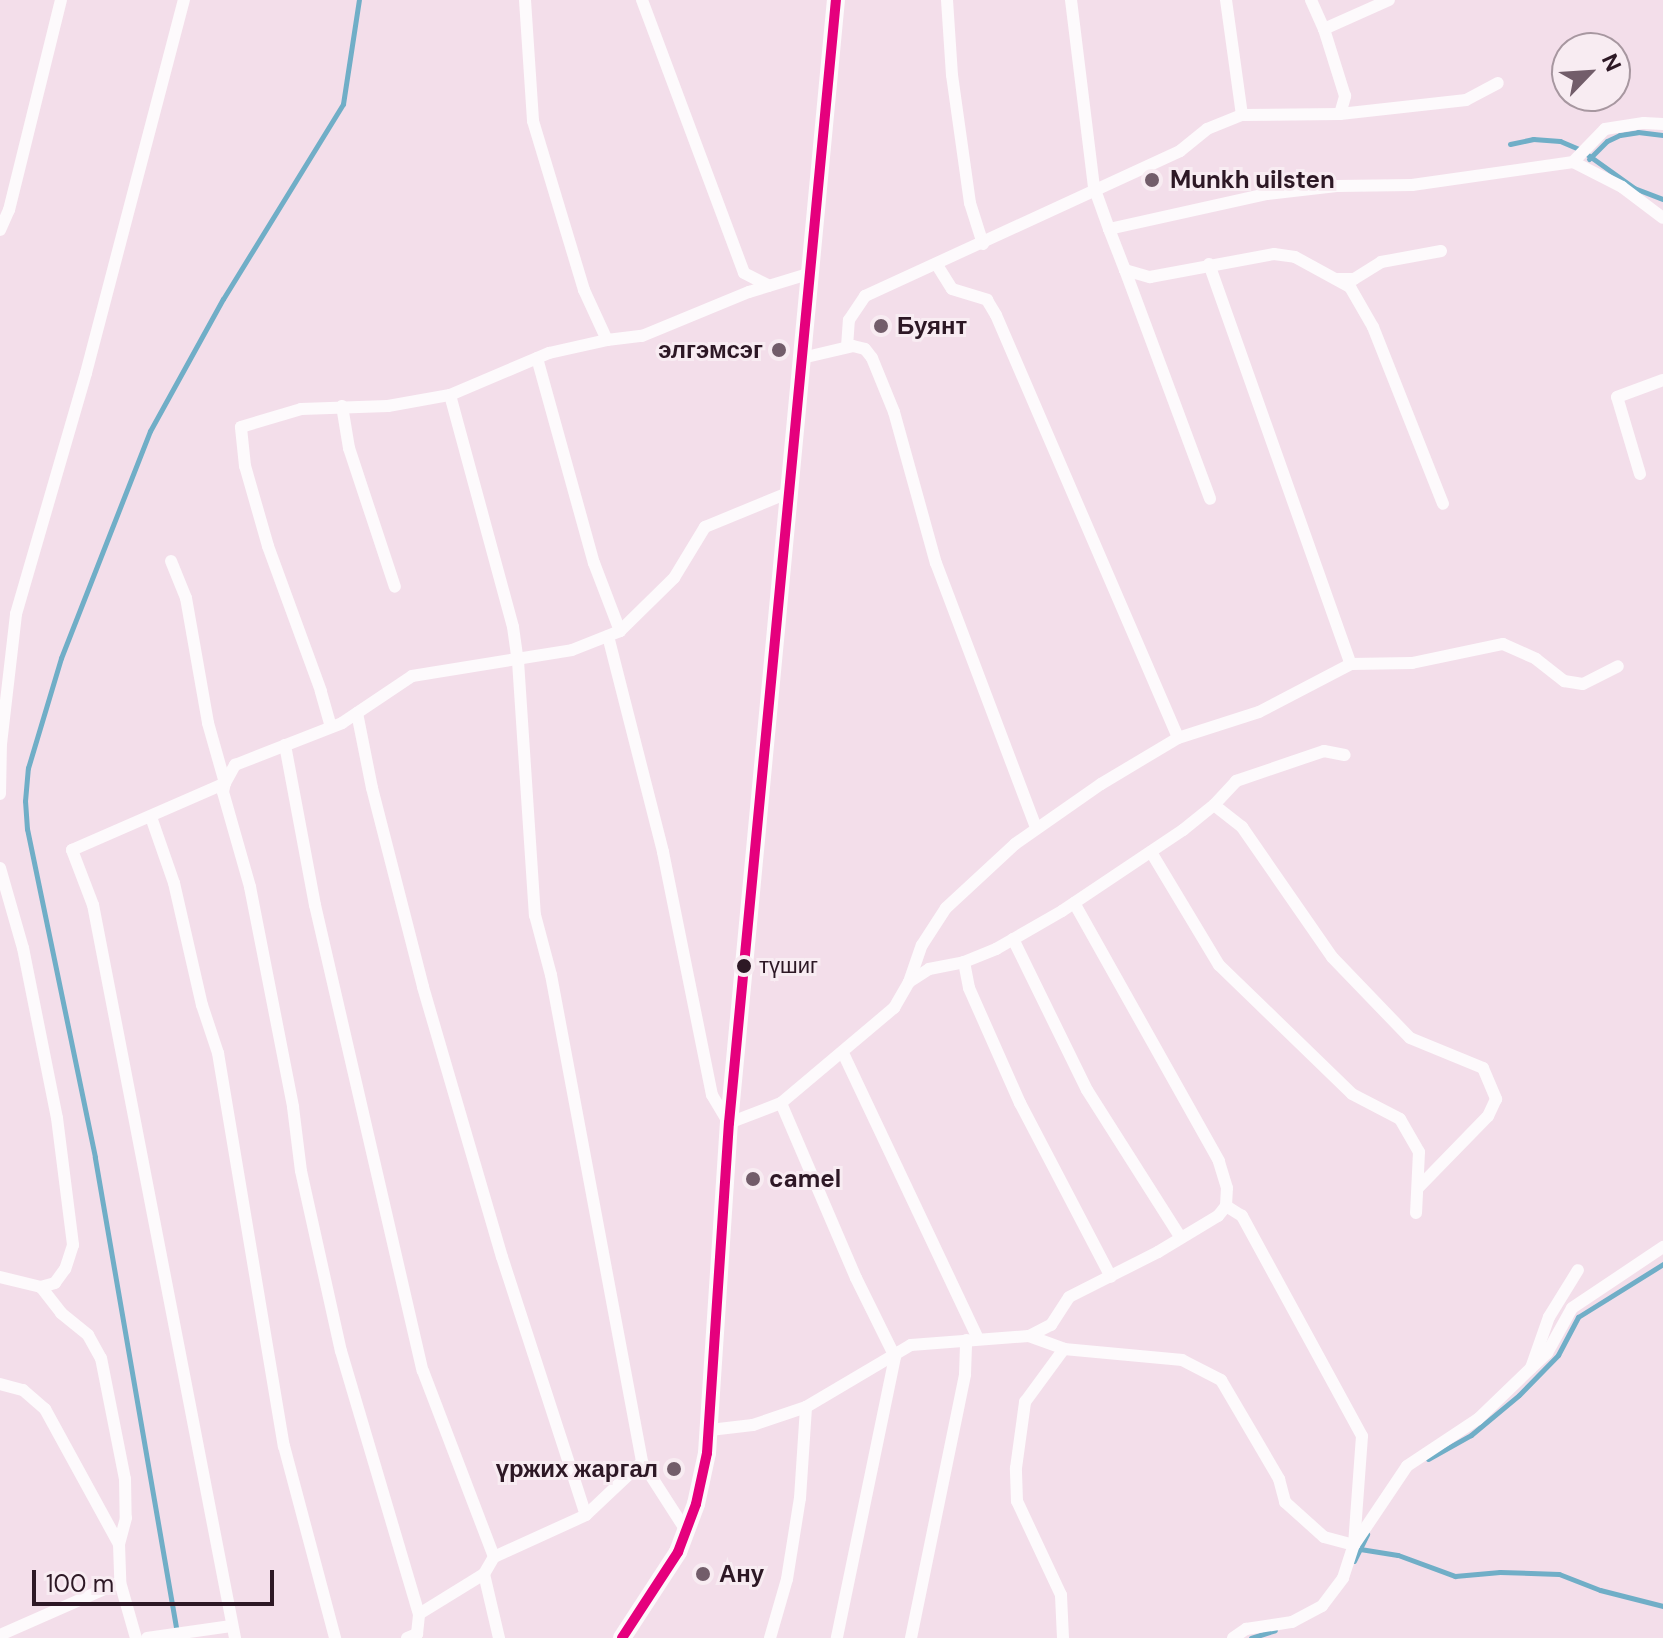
<!DOCTYPE html>
<html>
<head>
<meta charset="utf-8">
<style>
  body { margin:0 }
  #map { position:relative; width:1663px; height:1638px; overflow:hidden; background:#f3deea; font-family:"DM Sans",sans-serif }
  div>[style] { position:absolute }
  [style*='--x'] { left:calc(var(--x)*1px); top:calc(var(--y)*1px); width:calc(var(--w)*1px); rotate:calc(var(--a)*1deg) }
  .stream>* { height:5px; margin:-2.5px; padding:0 2.5px; transform-origin:2.5px; border-radius:2.5px; background:#70aec7 }
  .minor>* { height:12px; margin:-6px; padding:0 6px; transform-origin:6px; border-radius:6px; background:#fdfafc }
  .secondary>* { height:18px; margin:-9px; padding:0 9px; transform-origin:9px; border-radius:9px; background:#fdfafc }
  .bus-1>* { height:10px; margin:-5px; padding:0 5px; transform-origin:5px; border-radius:5px; background:#e5007d }
  .dots>* { width:22px; height:22px; translate:-50% -50%; box-sizing:border-box; border:4px solid #f8ecf2; border-radius:50% }
  span { translate:-50% -50%; white-space:nowrap; text-align:center; line-height:1.15; -webkit-text-stroke:6px #f8ecf2; paint-order:stroke }
  .bus-label { font-size:22px; color:#2d1825 }
  .left { translate:0 -50%; text-align:left }
  .poi-label { font-size:24px; color:#2d1825; font-weight:700 }
  .right { translate:-100% -50%; text-align:right }
  .north { position:absolute; left:1551px; top:32px; width:80px; height:80px; box-sizing:border-box; background:#f8ecf2; border:2px solid #a797a0; border-radius:50%; rotate:65deg; font-size:22px; font-weight:700; line-height:32px; text-align:center; color:#2d1825 }
  .north::after { content:''; display:block; margin:auto; width:28px; height:36px; background:#725d6a; clip-path:polygon(50% 0,100% 100%,50% 72%,0 100%) }
  .scale { position:absolute; left:32px; top:1570px; width:242px; height:36px; box-sizing:border-box; border:4px solid #2d1825; border-top:0; padding-left:10px; font-size:24px; line-height:28px; white-space:nowrap; color:#2d1825; -webkit-text-stroke:6px #f8ecf2; paint-order:stroke }
</style>
</head>
<body>
<div id="map">
  <div class="stream">
    <div style="--x:1510;--y:144;--w:24;--a:-12"></div>
    <div style="--x:1533;--y:139;--w:27;--a:4"></div>
    <div style="--x:1560;--y:141;--w:23;--a:23"></div>
    <div style="--x:1581;--y:150;--w:65;--a:35.6"></div>
    <div style="--x:1634;--y:188;--w:31;--a:21"></div>
    <div style="--x:1589;--y:159;--w:25;--a:-45"></div>
    <div style="--x:1607;--y:141;--w:14;--a:-25"></div>
    <div style="--x:1620;--y:135;--w:18;--a:-9"></div>
    <div style="--x:1638;--y:132;--w:25;--a:7"></div>
    <div style="--x:1428;--y:1459;--w:49;--a:-29.2"></div>
    <div style="--x:1471;--y:1435;--w:62;--a:-39.8"></div>
    <div style="--x:1519;--y:1395;--w:56;--a:-45.7"></div>
    <div style="--x:1558;--y:1355;--w:43;--a:-62.2"></div>
    <div style="--x:1578;--y:1317;--w:100;--a:-31.9"></div>
    <div style="--x:1360;--y:1549;--w:38;--a:9"></div>
    <div style="--x:1398;--y:1555;--w:61;--a:20.2"></div>
    <div style="--x:1455;--y:1576;--w:45;--a:-5.1"></div>
    <div style="--x:1500;--y:1572;--w:59;--a:1.9"></div>
    <div style="--x:1559;--y:1574;--w:44;--a:21.3"></div>
    <div style="--x:1600;--y:1590;--w:65;--a:14.3"></div>
    <div style="--x:1354;--y:1561;--w:30;--a:-64"></div>
    <div style="--x:177;--y:1633;--w:483;--a:-99.8"></div>
    <div style="--x:95;--y:1157;--w:335;--a:-101.7"></div>
    <div style="--x:27;--y:829;--w:28;--a:-94"></div>
    <div style="--x:25;--y:801;--w:33;--a:-85"></div>
    <div style="--x:28;--y:768;--w:115;--a:-73.3"></div>
    <div style="--x:61;--y:658;--w:244;--a:-68.6"></div>
    <div style="--x:150;--y:431;--w:151;--a:-61.1"></div>
    <div style="--x:223;--y:299;--w:229;--a:-58.4"></div>
    <div style="--x:343;--y:104;--w:105;--a:-81.3"></div>
    <div style="--x:1251;--y:1638;--w:25;--a:-18"></div>
  </div>
  <div class="minor">
    <div style="--x:525;--y:0;--w:121;--a:86.2"></div>
    <div style="--x:533;--y:121;--w:177;--a:73.2"></div>
    <div style="--x:584;--y:290;--w:55;--a:65.3"></div>
    <div style="--x:642;--y:0;--w:291;--a:69.5"></div>
    <div style="--x:744;--y:273;--w:28;--a:27"></div>
    <div style="--x:947;--y:0;--w:75;--a:86.2"></div>
    <div style="--x:952;--y:75;--w:129;--a:82"></div>
    <div style="--x:970;--y:203;--w:43;--a:72.4"></div>
    <div style="--x:1071;--y:0;--w:188;--a:83"></div>
    <div style="--x:1094;--y:187;--w:45;--a:70.3"></div>
    <div style="--x:1109;--y:229;--w:162;--a:-12.5"></div>
    <div style="--x:1267;--y:194;--w:70;--a:-6.5"></div>
    <div style="--x:1337;--y:186;--w:75;--a:-0.8"></div>
    <div style="--x:1412;--y:185;--w:163;--a:-8.1"></div>
    <div style="--x:1573;--y:162;--w:55;--a:27"></div>
    <div style="--x:1622;--y:187;--w:51;--a:37.1"></div>
    <div style="--x:1226;--y:0;--w:116;--a:82.1"></div>
    <div style="--x:1311;--y:0;--w:32;--a:66"></div>
    <div style="--x:1340;--y:114;--w:127;--a:-6.3"></div>
    <div style="--x:1466;--y:100;--w:36;--a:-28"></div>
    <div style="--x:1573;--y:162;--w:46;--a:-45.9"></div>
    <div style="--x:1605;--y:129;--w:39;--a:-9"></div>
    <div style="--x:1644;--y:123;--w:19;--a:3"></div>
    <div style="--x:1109;--y:229;--w:44;--a:68.7"></div>
    <div style="--x:1125;--y:270;--w:26;--a:16"></div>
    <div style="--x:1150;--y:277;--w:126;--a:-10.5"></div>
    <div style="--x:1274;--y:254;--w:21;--a:8"></div>
    <div style="--x:1295;--y:257;--w:63;--a:28.6"></div>
    <div style="--x:1350;--y:287;--w:46;--a:60.1"></div>
    <div style="--x:1373;--y:327;--w:190;--a:68.4"></div>
    <div style="--x:0;--y:230;--w:22;--a:-66"></div>
    <div style="--x:9;--y:210;--w:216;--a:-76.1"></div>
    <div style="--x:1209;--y:264;--w:424;--a:70.5"></div>
    <div style="--x:937;--y:265;--w:28;--a:58"></div>
    <div style="--x:952;--y:289;--w:37;--a:17"></div>
    <div style="--x:987;--y:300;--w:17;--a:59"></div>
    <div style="--x:996;--y:315;--w:460;--a:66.7"></div>
    <div style="--x:1125;--y:270;--w:244;--a:69.6"></div>
    <div style="--x:1338;--y:279;--w:16;--a:0"></div>
    <div style="--x:1354;--y:279;--w:32;--a:-32"></div>
    <div style="--x:1381;--y:262;--w:61;--a:-10.4"></div>
    <div style="--x:847;--y:347;--w:27;--a:-86"></div>
    <div style="--x:849;--y:320;--w:29;--a:-56"></div>
    <div style="--x:865;--y:296;--w:347;--a:-24.7"></div>
    <div style="--x:1180;--y:151;--w:35;--a:-39"></div>
    <div style="--x:1207;--y:129;--w:38;--a:-22"></div>
    <div style="--x:1242;--y:115;--w:98;--a:-0.6"></div>
    <div style="--x:1340;--y:114;--w:19;--a:-74"></div>
    <div style="--x:1345;--y:96;--w:70;--a:-107.4"></div>
    <div style="--x:1324;--y:29;--w:71;--a:-24"></div>
    <div style="--x:537;--y:358;--w:213;--a:74.5"></div>
    <div style="--x:594;--y:563;--w:73;--a:69.1"></div>
    <div style="--x:802;--y:358;--w:52;--a:-13.2"></div>
    <div style="--x:853;--y:346;--w:12;--a:14"></div>
    <div style="--x:865;--y:349;--w:11;--a:52"></div>
    <div style="--x:872;--y:358;--w:58;--a:67.8"></div>
    <div style="--x:894;--y:412;--w:157;--a:74.5"></div>
    <div style="--x:936;--y:563;--w:283;--a:69.3"></div>
    <div style="--x:450;--y:395;--w:240;--a:74.8"></div>
    <div style="--x:513;--y:627;--w:34;--a:82"></div>
    <div style="--x:518;--y:661;--w:255;--a:86.2"></div>
    <div style="--x:535;--y:915;--w:62;--a:75.1"></div>
    <div style="--x:551;--y:975;--w:495;--a:79.4"></div>
    <div style="--x:642;--y:1462;--w:83;--a:57.3"></div>
    <div style="--x:342;--y:406;--w:43;--a:80.5"></div>
    <div style="--x:349;--y:448;--w:146;--a:71.7"></div>
    <div style="--x:1640;--y:474;--w:80;--a:-106.6"></div>
    <div style="--x:1617;--y:397;--w:49;--a:-20.3"></div>
    <div style="--x:171;--y:561;--w:40;--a:68"></div>
    <div style="--x:186;--y:598;--w:127;--a:80"></div>
    <div style="--x:208;--y:723;--w:62;--a:74.2"></div>
    <div style="--x:225;--y:783;--w:9;--a:103"></div>
    <div style="--x:223;--y:792;--w:99;--a:74.1"></div>
    <div style="--x:250;--y:887;--w:224;--a:78.9"></div>
    <div style="--x:293;--y:1107;--w:64;--a:82.9"></div>
    <div style="--x:301;--y:1171;--w:184;--a:77.5"></div>
    <div style="--x:341;--y:1351;--w:274;--a:73.5"></div>
    <div style="--x:608;--y:636;--w:223;--a:75.7"></div>
    <div style="--x:663;--y:852;--w:248;--a:78.6"></div>
    <div style="--x:712;--y:1095;--w:33;--a:59"></div>
    <div style="--x:729;--y:1123;--w:56;--a:-21"></div>
    <div style="--x:781;--y:1103;--w:148;--a:-40.1"></div>
    <div style="--x:894;--y:1008;--w:30;--a:-60"></div>
    <div style="--x:909;--y:982;--w:39;--a:-71"></div>
    <div style="--x:922;--y:945;--w:44;--a:-57"></div>
    <div style="--x:946;--y:908;--w:94;--a:-42.8"></div>
    <div style="--x:1015;--y:844;--w:105;--a:-34.9"></div>
    <div style="--x:1101;--y:784;--w:90;--a:-30.9"></div>
    <div style="--x:1178;--y:738;--w:85;--a:-17.8"></div>
    <div style="--x:1259;--y:712;--w:104;--a:-27.6"></div>
    <div style="--x:1351;--y:664;--w:61;--a:-0.9"></div>
    <div style="--x:1412;--y:663;--w:93;--a:-11.8"></div>
    <div style="--x:1503;--y:644;--w:36;--a:24"></div>
    <div style="--x:1536;--y:659;--w:36;--a:38"></div>
    <div style="--x:1564;--y:681;--w:19;--a:9"></div>
    <div style="--x:1583;--y:684;--w:39;--a:-27"></div>
    <div style="--x:357;--y:713;--w:76;--a:78.7"></div>
    <div style="--x:372;--y:788;--w:205;--a:75.6"></div>
    <div style="--x:423;--y:987;--w:281;--a:73.7"></div>
    <div style="--x:502;--y:1257;--w:271;--a:72"></div>
    <div style="--x:331;--y:727;--w:37;--a:-106"></div>
    <div style="--x:321;--y:691;--w:154;--a:-110.1"></div>
    <div style="--x:268;--y:546;--w:83;--a:-106"></div>
    <div style="--x:245;--y:466;--w:39;--a:-96"></div>
    <div style="--x:241;--y:427;--w:63;--a:-16.7"></div>
    <div style="--x:301;--y:409;--w:87;--a:-2"></div>
    <div style="--x:388;--y:406;--w:63;--a:-10.1"></div>
    <div style="--x:450;--y:395;--w:108;--a:-23"></div>
    <div style="--x:549;--y:353;--w:59;--a:-12.6"></div>
    <div style="--x:607;--y:340;--w:35;--a:-7"></div>
    <div style="--x:642;--y:336;--w:116;--a:-22.4"></div>
    <div style="--x:749;--y:292;--w:65;--a:-17"></div>
    <div style="--x:285;--y:745;--w:163;--a:79.4"></div>
    <div style="--x:315;--y:905;--w:478;--a:77"></div>
    <div style="--x:423;--y:1371;--w:199;--a:69.1"></div>
    <div style="--x:0;--y:794;--w:50;--a:-88.9"></div>
    <div style="--x:1;--y:744;--w:131;--a:-83.4"></div>
    <div style="--x:16;--y:614;--w:251;--a:-73.8"></div>
    <div style="--x:86;--y:373;--w:386;--a:-75.3"></div>
    <div style="--x:1214;--y:805;--w:36;--a:38"></div>
    <div style="--x:1242;--y:827;--w:158;--a:55.3"></div>
    <div style="--x:1332;--y:957;--w:112;--a:46.1"></div>
    <div style="--x:1410;--y:1038;--w:79;--a:22.3"></div>
    <div style="--x:1483;--y:1068;--w:34;--a:67"></div>
    <div style="--x:1496;--y:1099;--w:19;--a:115"></div>
    <div style="--x:1488;--y:1116;--w:100;--a:134.2"></div>
    <div style="--x:151;--y:817;--w:70;--a:70.8"></div>
    <div style="--x:174;--y:883;--w:125;--a:77.1"></div>
    <div style="--x:202;--y:1005;--w:51;--a:71.6"></div>
    <div style="--x:218;--y:1053;--w:399;--a:80.5"></div>
    <div style="--x:284;--y:1446;--w:199;--a:75.1"></div>
    <div style="--x:1151;--y:852;--w:132;--a:59"></div>
    <div style="--x:1219;--y:965;--w:185;--a:44.1"></div>
    <div style="--x:1352;--y:1094;--w:54;--a:27.5"></div>
    <div style="--x:1400;--y:1119;--w:38;--a:60"></div>
    <div style="--x:1419;--y:1152;--w:61;--a:92.8"></div>
    <div style="--x:0;--y:868;--w:83;--a:74"></div>
    <div style="--x:23;--y:948;--w:173;--a:78.7"></div>
    <div style="--x:57;--y:1118;--w:128;--a:82.8"></div>
    <div style="--x:73;--y:1245;--w:25;--a:108"></div>
    <div style="--x:65;--y:1269;--w:17;--a:126"></div>
    <div style="--x:55;--y:1283;--w:15;--a:164"></div>
    <div style="--x:41;--y:1287;--w:42;--a:-166.3"></div>
    <div style="--x:1013;--y:939;--w:168;--a:63.9"></div>
    <div style="--x:1087;--y:1090;--w:175;--a:57.6"></div>
    <div style="--x:964;--y:962;--w:26;--a:79"></div>
    <div style="--x:969;--y:988;--w:126;--a:66.1"></div>
    <div style="--x:1020;--y:1103;--w:196;--a:62.4"></div>
    <div style="--x:909;--y:982;--w:24;--a:-33"></div>
    <div style="--x:929;--y:969;--w:36;--a:-11"></div>
    <div style="--x:964;--y:962;--w:35;--a:-22"></div>
    <div style="--x:996;--y:949;--w:76;--a:-29.9"></div>
    <div style="--x:1062;--y:911;--w:146;--a:-33.8"></div>
    <div style="--x:1183;--y:830;--w:40;--a:-39"></div>
    <div style="--x:1214;--y:805;--w:33;--a:-47"></div>
    <div style="--x:1236;--y:781;--w:93;--a:-18.8"></div>
    <div style="--x:1324;--y:751;--w:21;--a:11"></div>
    <div style="--x:843;--y:1053;--w:316;--a:64.7"></div>
    <div style="--x:781;--y:1103;--w:190;--a:66.8"></div>
    <div style="--x:856;--y:1278;--w:88;--a:63.7"></div>
    <div style="--x:895;--y:1357;--w:287;--a:101.7"></div>
    <div style="--x:41;--y:1287;--w:33;--a:52"></div>
    <div style="--x:61;--y:1313;--w:35;--a:39"></div>
    <div style="--x:88;--y:1335;--w:26;--a:61"></div>
    <div style="--x:101;--y:1358;--w:123;--a:78.8"></div>
    <div style="--x:125;--y:1479;--w:39;--a:89"></div>
    <div style="--x:126;--y:1518;--w:27;--a:105"></div>
    <div style="--x:1029;--y:1336;--w:25;--a:-27"></div>
    <div style="--x:1051;--y:1325;--w:33;--a:-57"></div>
    <div style="--x:1069;--y:1297;--w:100;--a:-26.8"></div>
    <div style="--x:1158;--y:1252;--w:70;--a:-31"></div>
    <div style="--x:1218;--y:1216;--w:13;--a:-51"></div>
    <div style="--x:1226;--y:1206;--w:18;--a:-87"></div>
    <div style="--x:1227;--y:1188;--w:28;--a:-107"></div>
    <div style="--x:1219;--y:1161;--w:296;--a:-119.3"></div>
    <div style="--x:1533;--y:1366;--w:19;--a:-43"></div>
    <div style="--x:1547;--y:1353;--w:51;--a:-60.9"></div>
    <div style="--x:1572;--y:1308;--w:110;--a:-33.8"></div>
    <div style="--x:0;--y:1384;--w:24;--a:15"></div>
    <div style="--x:23;--y:1390;--w:29;--a:41"></div>
    <div style="--x:45;--y:1409;--w:154;--a:61.3"></div>
    <div style="--x:119;--y:1544;--w:38;--a:88"></div>
    <div style="--x:120;--y:1582;--w:58;--a:74.1"></div>
    <div style="--x:710;--y:1430;--w:43;--a:-6.6"></div>
    <div style="--x:753;--y:1425;--w:56;--a:-18.8"></div>
    <div style="--x:806;--y:1407;--w:122;--a:-30.6"></div>
    <div style="--x:911;--y:1345;--w:118;--a:-4.4"></div>
    <div style="--x:1029;--y:1336;--w:37;--a:20"></div>
    <div style="--x:1064;--y:1349;--w:119;--a:5.3"></div>
    <div style="--x:1182;--y:1360;--w:44;--a:27.1"></div>
    <div style="--x:1221;--y:1380;--w:115;--a:59.6"></div>
    <div style="--x:1279;--y:1479;--w:24;--a:75"></div>
    <div style="--x:1285;--y:1502;--w:52;--a:41.9"></div>
    <div style="--x:1324;--y:1537;--w:31;--a:15"></div>
    <div style="--x:1354;--y:1545;--w:109;--a:-85.8"></div>
    <div style="--x:1362;--y:1436;--w:251;--a:-118.6"></div>
    <div style="--x:1242;--y:1216;--w:19;--a:-148"></div>
    <div style="--x:484;--y:1574;--w:66;--a:76.8"></div>
    <div style="--x:0;--y:1635;--w:131;--a:-23.8"></div>
    <div style="--x:147;--y:1638;--w:85;--a:-8.1"></div>
    <div style="--x:235;--y:1638;--w:747;--a:-100.96"></div>
    <div style="--x:93;--y:905;--w:59;--a:-110.9"></div>
    <div style="--x:72;--y:850;--w:167;--a:-23.6"></div>
    <div style="--x:225;--y:783;--w:21;--a:-61"></div>
    <div style="--x:235;--y:765;--w:115;--a:-21.4"></div>
    <div style="--x:342;--y:723;--w:84;--a:-33.9"></div>
    <div style="--x:412;--y:676;--w:162;--a:-9.2"></div>
    <div style="--x:572;--y:650;--w:52;--a:-21.6"></div>
    <div style="--x:620;--y:631;--w:76;--a:-44.5"></div>
    <div style="--x:674;--y:578;--w:60;--a:-58.7"></div>
    <div style="--x:705;--y:527;--w:92;--a:-22.4"></div>
    <div style="--x:407;--y:1638;--w:11;--a:-22"></div>
    <div style="--x:417;--y:1634;--w:20;--a:-84"></div>
    <div style="--x:419;--y:1614;--w:76;--a:-31.6"></div>
    <div style="--x:484;--y:1574;--w:20;--a:-60"></div>
    <div style="--x:494;--y:1557;--w:101;--a:-24.5"></div>
    <div style="--x:586;--y:1515;--w:77;--a:-43.4"></div>
    <div style="--x:770;--y:1638;--w:61;--a:-73.9"></div>
    <div style="--x:787;--y:1579;--w:82;--a:-80.9"></div>
    <div style="--x:800;--y:1498;--w:91;--a:-86.2"></div>
    <div style="--x:911;--y:1638;--w:269;--a:-78.4"></div>
    <div style="--x:965;--y:1374;--w:34;--a:-88"></div>
    <div style="--x:1063;--y:1638;--w:43;--a:-92.7"></div>
    <div style="--x:1061;--y:1595;--w:104;--a:-115.1"></div>
    <div style="--x:1017;--y:1501;--w:33;--a:-92"></div>
    <div style="--x:1016;--y:1468;--w:67;--a:-82.2"></div>
    <div style="--x:1025;--y:1402;--w:66;--a:-53.7"></div>
    <div style="--x:1233;--y:1638;--w:16;--a:-35"></div>
    <div style="--x:1246;--y:1629;--w:47;--a:-8.7"></div>
    <div style="--x:1292;--y:1622;--w:34;--a:-28"></div>
    <div style="--x:1322;--y:1606;--w:35;--a:-53"></div>
    <div style="--x:1343;--y:1578;--w:35;--a:-72"></div>
    <div style="--x:1354;--y:1545;--w:95;--a:-56.1"></div>
    <div style="--x:1407;--y:1466;--w:85;--a:-33.5"></div>
    <div style="--x:1478;--y:1419;--w:74;--a:-43.9"></div>
    <div style="--x:1531;--y:1368;--w:54;--a:-70.6"></div>
    <div style="--x:1549;--y:1317;--w:55;--a:-58.3"></div>
  </div>
  <div class="secondary">
    <div style="--x:622;--y:1638;--w:103;--a:-56.9"></div>
    <div style="--x:678;--y:1552;--w:51;--a:-69.4"></div>
    <div style="--x:696;--y:1504;--w:52;--a:-77.8"></div>
    <div style="--x:707;--y:1453;--w:331;--a:-86.2"></div>
    <div style="--x:729;--y:1123;--w:1128;--a:-84.56"></div>
  </div>
  <div class="bus-1">
    <div style="--x:622;--y:1638;--w:103;--a:-56.9"></div>
    <div style="--x:678;--y:1552;--w:51;--a:-69.4"></div>
    <div style="--x:696;--y:1504;--w:52;--a:-77.8"></div>
    <div style="--x:707;--y:1453;--w:331;--a:-86.2"></div>
    <div style="--x:729;--y:1123;--w:1128;--a:-84.56"></div>
  </div>
  <div class="dots">
    <div style="left:1152px;top:180px;background:#725d6a"></div>
    <div style="left:881px;top:326px;background:#725d6a"></div>
    <div style="left:779px;top:350px;background:#725d6a"></div>
    <div style="left:744px;top:966px;background:#2d1825"></div>
    <div style="left:753px;top:1179px;background:#725d6a"></div>
    <div style="left:674px;top:1469px;background:#725d6a"></div>
    <div style="left:703px;top:1574px;background:#725d6a"></div>
  </div>
  <div class="bus-label">
    <span class="left" style="left:759px;top:966px">түшиг</span>
  </div>
  <div class="poi-label">
    <span class="left" style="left:1170px;top:180px">Munkh uilsten</span>
    <span class="left" style="left:897px;top:326px">Буянт</span>
    <span class="right" style="left:763px;top:350px">элгэмсэг</span>
    <span class="left" style="left:769px;top:1179px">camel</span>
    <span class="right" style="left:658px;top:1469px">үржих жаргал</span>
    <span class="left" style="left:719px;top:1574px">Ану</span>
  </div>
  <div class="north">N</div>
  <div class="scale">100 m</div>
</div>
</body>
</html>
